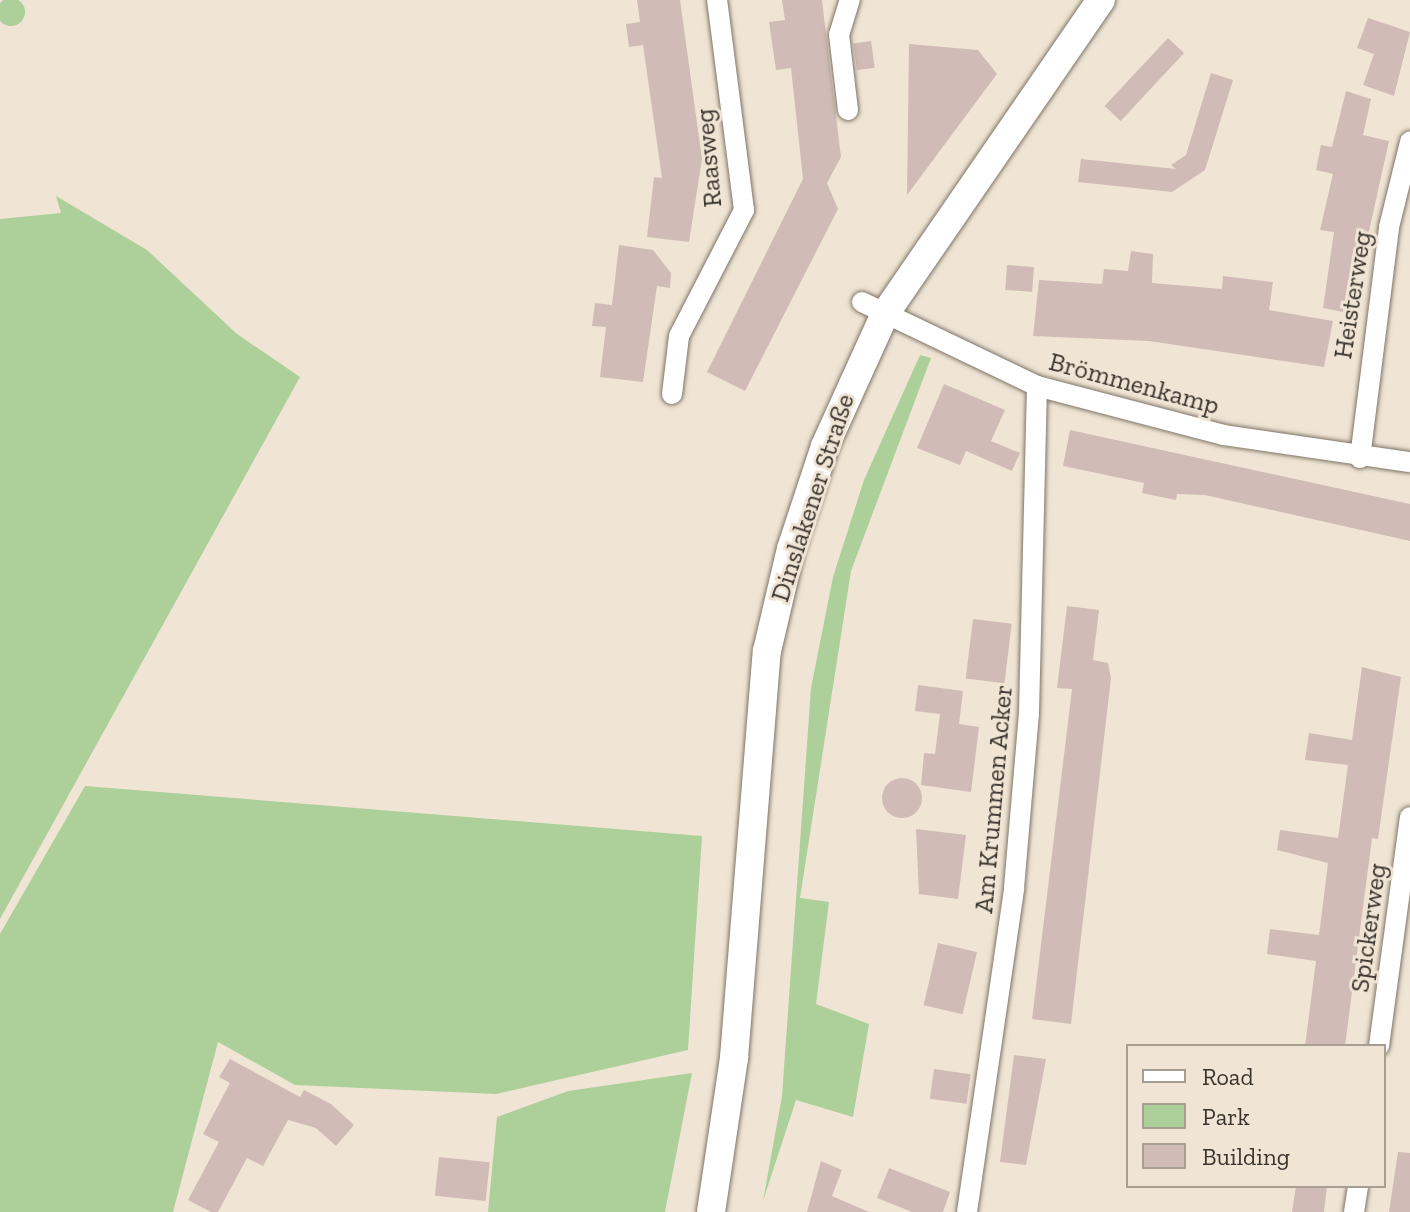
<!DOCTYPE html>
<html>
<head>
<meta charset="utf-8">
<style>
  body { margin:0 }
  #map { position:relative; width:1410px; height:1212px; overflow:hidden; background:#f0e5d5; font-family:"Zilla Slab",serif }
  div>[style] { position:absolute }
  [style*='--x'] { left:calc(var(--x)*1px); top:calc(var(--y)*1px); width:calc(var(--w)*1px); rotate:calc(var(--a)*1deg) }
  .green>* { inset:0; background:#adcf99 }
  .round { border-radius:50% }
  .building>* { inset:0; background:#d0bbb6; transform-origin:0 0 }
  .roads { filter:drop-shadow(0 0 2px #7f7567) drop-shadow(0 0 2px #7f7567) }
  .minor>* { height:20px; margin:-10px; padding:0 10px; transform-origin:10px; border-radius:10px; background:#fff }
  .secondary>* { height:28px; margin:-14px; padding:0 14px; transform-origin:14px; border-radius:14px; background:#fff }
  span { translate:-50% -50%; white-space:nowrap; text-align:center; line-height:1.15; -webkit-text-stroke:6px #f0e5d5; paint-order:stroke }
  .street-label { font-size:26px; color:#38342e }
  .legend { position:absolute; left:1126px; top:1044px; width:260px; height:144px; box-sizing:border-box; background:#f0e5d5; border:2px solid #a69e92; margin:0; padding:10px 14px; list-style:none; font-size:24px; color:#38342e }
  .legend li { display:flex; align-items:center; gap:16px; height:40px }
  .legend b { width:40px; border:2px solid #a69e92 }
</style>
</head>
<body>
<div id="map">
  <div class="green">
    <div class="round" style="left:-3px;top:-2px;width:28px;height:28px"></div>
    <div style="clip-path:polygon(56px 196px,147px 250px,237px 334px,300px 377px,0 919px,0 219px,61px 213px)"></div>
    <div style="clip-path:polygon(920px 355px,931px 358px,851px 571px,800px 898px,829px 902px,816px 1004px,869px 1024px,853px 1117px,796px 1100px,763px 1201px,782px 1096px,811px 688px,833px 577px,864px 480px)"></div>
    <div style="clip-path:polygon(85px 786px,702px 836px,688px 1050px,496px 1094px,295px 1085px,218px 1042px,173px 1212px,0 1212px,0 934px)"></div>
    <div style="clip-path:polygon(692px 1073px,665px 1212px,488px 1212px,497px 1117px,568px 1091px)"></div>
  </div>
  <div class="building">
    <div style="clip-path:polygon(637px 0,680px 0,702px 159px,689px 242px,647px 237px,654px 177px,662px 178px,643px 45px,629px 47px,626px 24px,640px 22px)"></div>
    <div style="clip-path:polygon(782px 0,822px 0,841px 157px,827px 183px,838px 209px,745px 391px,707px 372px,803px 179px,791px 68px,776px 70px,769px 22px,785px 20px)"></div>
    <div style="clip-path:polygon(1368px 18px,1410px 32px,1394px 96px,1363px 85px,1374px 54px,1357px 48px)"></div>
    <div style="left:1168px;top:38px;width:22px;height:93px;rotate:43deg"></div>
    <div style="left:871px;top:41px;width:27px;height:18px;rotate:82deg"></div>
    <div style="clip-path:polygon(909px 44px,978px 50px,997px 74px,907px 195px)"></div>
    <div style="clip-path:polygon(1211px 73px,1233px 80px,1205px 170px,1172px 192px,1078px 182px,1081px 159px,1176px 169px,1171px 165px,1186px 155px)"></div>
    <div style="clip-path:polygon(1346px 91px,1371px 99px,1363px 135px,1389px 141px,1358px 281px,1348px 280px,1343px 312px,1323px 308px,1334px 232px,1320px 230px,1333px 174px,1316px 170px,1321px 145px,1332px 147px)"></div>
    <div style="clip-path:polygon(619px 245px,653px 250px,671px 273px,670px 288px,657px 286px,643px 382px,600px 377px,606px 327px,592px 326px,595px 303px,612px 305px)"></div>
    <div style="clip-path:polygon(1131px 251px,1153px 254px,1152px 283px,1222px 289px,1223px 276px,1273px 282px,1269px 310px,1333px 321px,1324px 367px,1149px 341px,1033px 336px,1039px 280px,1102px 284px,1104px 269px,1128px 271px)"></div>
    <div style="left:1007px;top:265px;width:27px;height:25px;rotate:4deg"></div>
    <div style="clip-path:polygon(944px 384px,1005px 410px,991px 441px,1020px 453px,1012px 471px,966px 451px,960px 465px,917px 448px)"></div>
    <div style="clip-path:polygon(1070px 430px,1410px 504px,1410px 541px,1205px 495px,1177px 494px,1176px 500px,1142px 493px,1144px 483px,1063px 466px)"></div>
    <div style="clip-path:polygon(1067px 606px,1099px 610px,1093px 660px,1108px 663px,1111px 678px,1071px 1024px,1032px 1019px,1072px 689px,1057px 688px)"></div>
    <div style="left:973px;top:619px;width:39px;height:60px;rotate:7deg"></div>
    <div style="clip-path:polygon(1362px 667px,1401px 677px,1378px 839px,1372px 838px,1345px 1046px,1305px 1046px,1316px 961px,1267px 954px,1270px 929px,1319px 935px,1328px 863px,1277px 850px,1280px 830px,1338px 838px,1348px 765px,1305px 760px,1309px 733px,1352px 740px)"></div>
    <div style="clip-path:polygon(918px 685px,963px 691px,959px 724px,979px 727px,971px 792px,921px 785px,924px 753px,935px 754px,940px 714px,915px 711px)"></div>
    <div class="round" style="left:882px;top:778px;width:40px;height:40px"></div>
    <div style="clip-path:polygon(916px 829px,966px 835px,958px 899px,919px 894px)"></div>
    <div style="left:938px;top:943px;width:40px;height:64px;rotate:13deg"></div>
    <div style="clip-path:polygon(1014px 1055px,1046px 1059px,1026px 1165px,1000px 1162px)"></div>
    <div style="clip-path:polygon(230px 1059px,300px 1097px,304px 1090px,331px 1104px,354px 1125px,336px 1146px,316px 1128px,288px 1120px,263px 1166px,247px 1158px,218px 1212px,211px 1212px,188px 1200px,219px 1142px,203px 1134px,230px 1083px,219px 1077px)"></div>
    <div style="left:934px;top:1069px;width:37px;height:30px;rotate:8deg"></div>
    <div style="clip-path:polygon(1398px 1152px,1410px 1153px,1410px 1212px,1389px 1212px)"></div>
    <div style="left:439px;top:1157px;width:51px;height:39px;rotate:6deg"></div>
    <div style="clip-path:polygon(821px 1161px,842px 1170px,832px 1196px,869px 1212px,807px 1212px)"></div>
    <div style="clip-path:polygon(889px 1168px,950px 1192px,943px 1212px,912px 1212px,877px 1198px)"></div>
    <div style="clip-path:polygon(1296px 1186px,1327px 1186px,1324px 1212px,1292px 1212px)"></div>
  </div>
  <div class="roads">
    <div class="minor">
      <div style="--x:848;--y:110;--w:76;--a:-96.8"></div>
      <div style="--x:839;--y:35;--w:37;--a:-73"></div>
      <div style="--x:862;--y:302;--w:194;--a:25.6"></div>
      <div style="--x:1037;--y:386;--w:193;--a:14.7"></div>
      <div style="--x:1224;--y:435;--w:188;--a:8.3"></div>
      <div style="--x:672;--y:394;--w:58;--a:-83.1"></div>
      <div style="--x:679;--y:336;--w:142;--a:-62.7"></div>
      <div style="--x:744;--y:210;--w:212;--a:-97.3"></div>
      <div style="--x:1360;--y:458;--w:233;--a:-82.8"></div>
      <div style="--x:1389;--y:227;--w:88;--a:-76.1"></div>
      <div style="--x:1379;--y:1046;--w:231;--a:-82.3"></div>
      <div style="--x:967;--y:1212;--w:327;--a:-81.7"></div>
      <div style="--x:1014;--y:888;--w:176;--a:-85.1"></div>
      <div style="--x:1029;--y:713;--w:327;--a:-88.6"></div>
      <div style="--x:1354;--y:1212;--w:26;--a:-81"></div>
    </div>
    <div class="secondary">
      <div style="--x:711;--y:1212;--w:156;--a:-81.5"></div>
      <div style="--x:734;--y:1058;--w:408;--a:-85.4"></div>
      <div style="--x:767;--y:651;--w:105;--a:-76.8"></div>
      <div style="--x:791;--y:549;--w:108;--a:-71.7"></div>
      <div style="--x:825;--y:446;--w:145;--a:-65.6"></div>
      <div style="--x:885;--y:314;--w:381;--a:-55.5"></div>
    </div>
  </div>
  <div class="street-label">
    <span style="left:709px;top:158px;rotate:-95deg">Raasweg</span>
    <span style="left:1353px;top:295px;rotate:-81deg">Heisterweg</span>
    <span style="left:1134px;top:384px;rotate:15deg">Brömmenkamp</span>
    <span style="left:813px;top:498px;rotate:-72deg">Dinslakener Straße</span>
    <span style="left:994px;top:799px;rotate:-85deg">Am Krummen Acker</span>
    <span style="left:1369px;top:928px;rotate:-82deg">Spickerweg</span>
  </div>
  <ul class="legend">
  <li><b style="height:10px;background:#fff"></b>Road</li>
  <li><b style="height:22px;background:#adcf99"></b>Park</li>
  <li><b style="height:22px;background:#d0bbb6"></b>Building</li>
  </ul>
</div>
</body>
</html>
